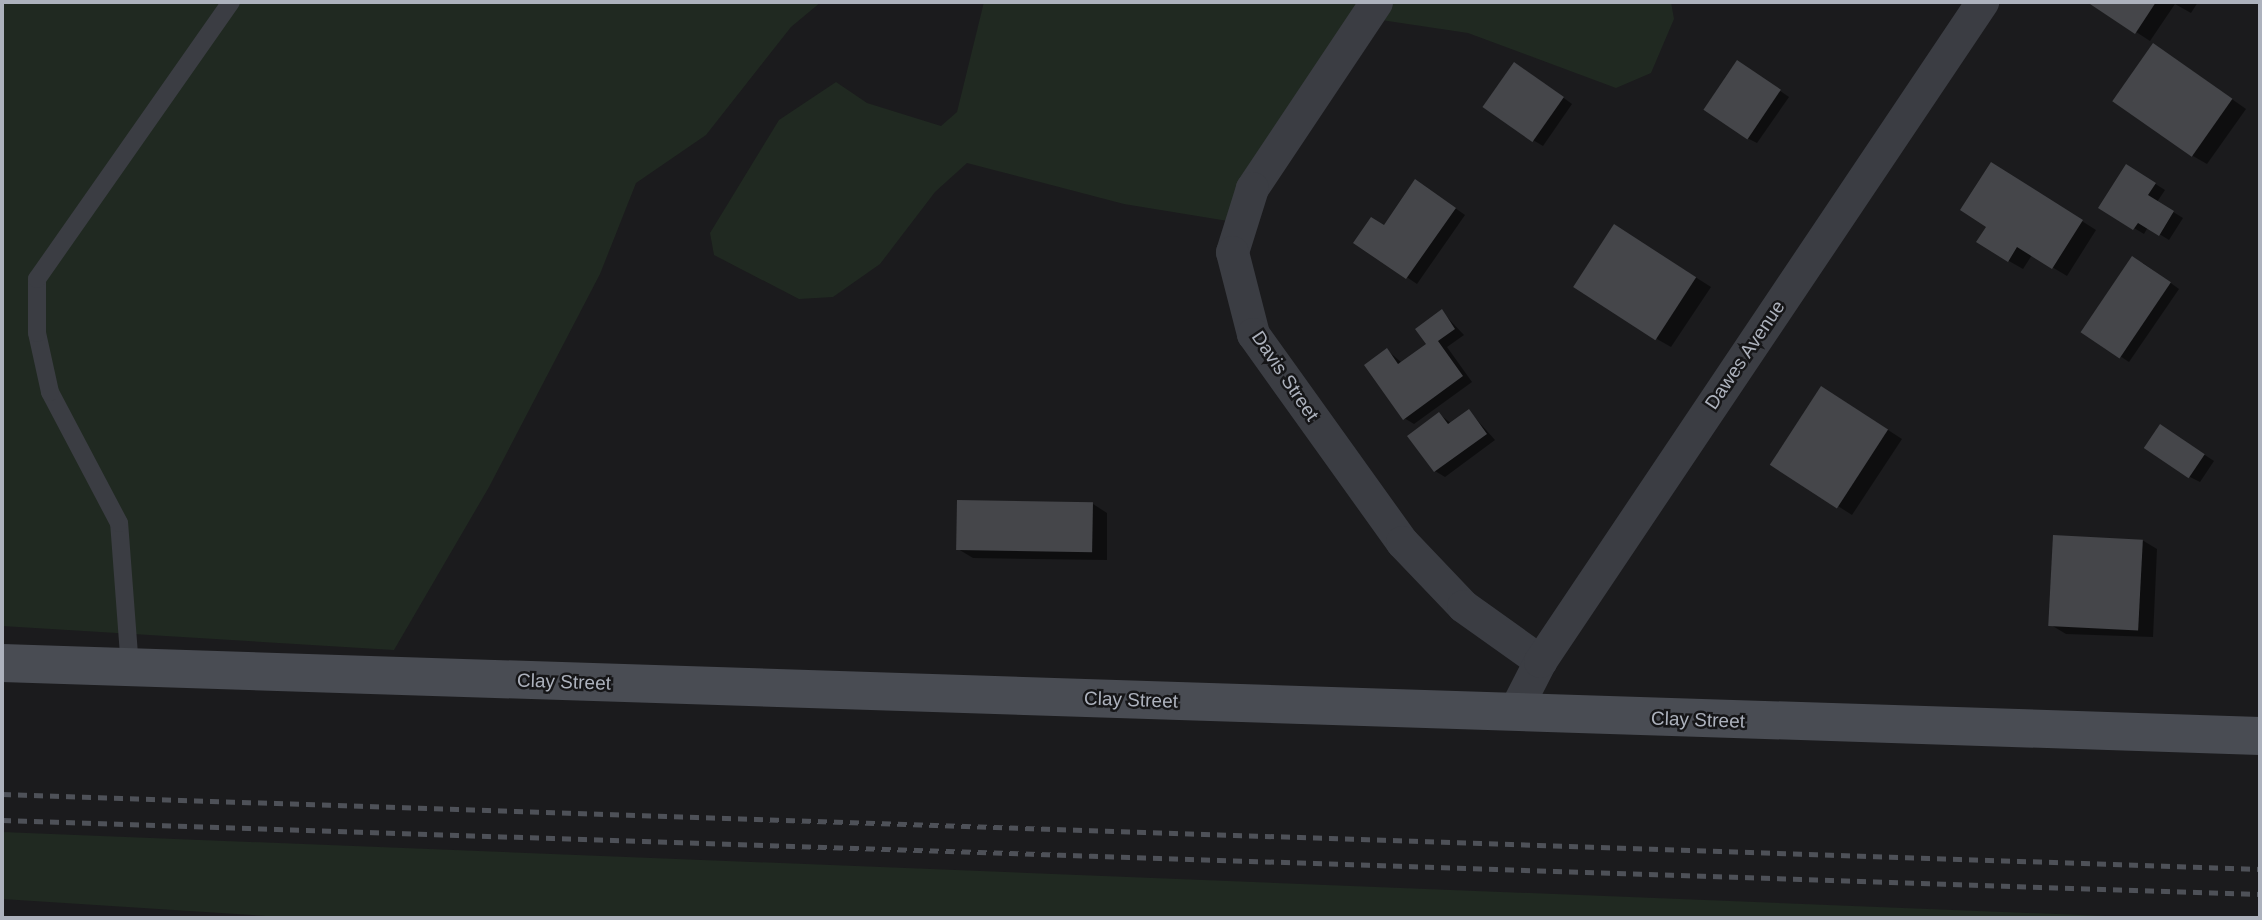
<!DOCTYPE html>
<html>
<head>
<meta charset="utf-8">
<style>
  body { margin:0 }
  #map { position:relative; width:2262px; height:920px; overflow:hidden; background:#1b1b1d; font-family:Helvetica,sans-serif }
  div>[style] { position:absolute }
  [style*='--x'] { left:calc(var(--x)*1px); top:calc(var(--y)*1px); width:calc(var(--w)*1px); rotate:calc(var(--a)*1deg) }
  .green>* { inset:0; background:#202921 }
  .shadow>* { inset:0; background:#0007 }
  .building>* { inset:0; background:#45464a; transform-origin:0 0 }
  .lane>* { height:18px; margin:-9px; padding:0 9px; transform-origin:9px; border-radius:9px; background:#3b3d43 }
  .street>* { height:33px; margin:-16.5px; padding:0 16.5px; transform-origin:16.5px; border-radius:16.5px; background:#3b3d43 }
  .secondary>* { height:38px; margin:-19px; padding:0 19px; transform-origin:19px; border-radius:19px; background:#494c53 }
  .rail>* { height:5px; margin-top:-2.5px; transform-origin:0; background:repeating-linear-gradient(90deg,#4e5158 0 9px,transparent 0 16px) }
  span { translate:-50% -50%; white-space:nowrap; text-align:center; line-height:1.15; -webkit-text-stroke:5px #161618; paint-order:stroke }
  .street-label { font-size:19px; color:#adb2bd }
  .frame { position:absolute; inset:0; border:4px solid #adb2bd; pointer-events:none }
</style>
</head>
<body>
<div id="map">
  <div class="green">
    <div style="clip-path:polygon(2px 2px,821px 2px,791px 27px,706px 135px,636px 183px,600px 274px,489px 487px,394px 650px,2px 626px)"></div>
    <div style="clip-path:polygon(984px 2px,1671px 2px,1674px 19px,1651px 73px,1616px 88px,1468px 33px,1381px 20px,1234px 222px,1124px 204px,967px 163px,935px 192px,880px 264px,833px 297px,799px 299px,714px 255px,710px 233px,779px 120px,836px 82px,867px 103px,941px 126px,957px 112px)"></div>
    <div style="clip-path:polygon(2px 832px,2155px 918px,297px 918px,2px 899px)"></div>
  </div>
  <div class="shadow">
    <div style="clip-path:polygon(2090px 2px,2198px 2px,2191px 13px,2175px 4px,2150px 41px)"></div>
    <div style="clip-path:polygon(2168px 54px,2246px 109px,2207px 164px,2193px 156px)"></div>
    <div style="clip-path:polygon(1747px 68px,1789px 97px,1757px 143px,1747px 138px)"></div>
    <div style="clip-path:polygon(1525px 70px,1572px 104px,1543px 146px,1533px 140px)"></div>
    <div style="clip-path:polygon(2127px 166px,2165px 190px,2157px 202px,2183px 218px,2169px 240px,2148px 227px,2144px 234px,2134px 228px)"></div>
    <div style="clip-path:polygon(2006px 173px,2096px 230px,2067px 276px,2032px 255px,2023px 269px,2009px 261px,1989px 226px)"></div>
    <div style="clip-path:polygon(1425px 187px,1465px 215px,1417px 284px,1356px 243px,1385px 227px)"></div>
    <div style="clip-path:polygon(1629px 235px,1711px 287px,1671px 347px,1657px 339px)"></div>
    <div style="clip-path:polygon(2143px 263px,2179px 289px,2129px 362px,2082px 331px)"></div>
    <div style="clip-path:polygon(1442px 312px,1464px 335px,1447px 347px,1472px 382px,1414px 424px,1404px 418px,1387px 350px,1402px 363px,1429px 344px)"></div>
    <div style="clip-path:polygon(1837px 397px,1902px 439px,1852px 515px,1772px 464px)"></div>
    <div style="clip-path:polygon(1469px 411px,1495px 440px,1445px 477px,1435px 471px,1439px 414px,1452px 424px)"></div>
    <div style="clip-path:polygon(2170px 432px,2214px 461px,2200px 482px,2190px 477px)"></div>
    <div style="clip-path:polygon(1093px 504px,1107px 513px,1107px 560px,973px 558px,958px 549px)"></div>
    <div style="clip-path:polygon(2142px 540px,2157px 549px,2153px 637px,2066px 634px,2051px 625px)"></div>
  </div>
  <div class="building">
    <div style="clip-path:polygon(2087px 2px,2156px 2px,2135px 34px)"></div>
    <div style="left:2153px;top:43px;width:97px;height:71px;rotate:35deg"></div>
    <div style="left:1737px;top:60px;width:53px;height:60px;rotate:34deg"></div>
    <div style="left:1514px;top:62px;width:61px;height:55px;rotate:35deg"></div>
    <div style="clip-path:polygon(1991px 162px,2083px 220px,2052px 269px,2017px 247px,2008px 262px,1976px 242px,1986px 227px,1960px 210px)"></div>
    <div style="clip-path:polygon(2126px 164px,2156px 183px,2148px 195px,2174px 211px,2159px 236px,2138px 223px,2133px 230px,2098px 208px)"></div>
    <div style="clip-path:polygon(1415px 179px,1456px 208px,1406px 279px,1353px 243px,1371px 217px,1384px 225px)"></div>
    <div style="left:1614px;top:224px;width:98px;height:75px;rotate:33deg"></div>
    <div style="left:2132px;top:256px;width:47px;height:92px;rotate:34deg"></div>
    <div style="clip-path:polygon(1442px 309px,1455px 329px,1438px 341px,1463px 376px,1403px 420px,1364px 365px,1387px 348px,1398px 364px,1426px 344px,1415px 329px)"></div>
    <div style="left:1821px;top:386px;width:80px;height:94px;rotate:33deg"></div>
    <div style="clip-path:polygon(1469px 409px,1487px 434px,1434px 472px,1407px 436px,1439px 412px,1448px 424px)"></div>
    <div style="left:2160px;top:424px;width:54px;height:29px;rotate:34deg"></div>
    <div style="left:957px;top:500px;width:136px;height:50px;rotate:1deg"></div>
    <div style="left:2053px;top:535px;width:90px;height:91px;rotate:3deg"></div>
  </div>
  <div class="lane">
    <div style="--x:130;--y:668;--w:145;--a:-94.3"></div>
    <div style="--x:119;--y:523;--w:148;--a:-117.8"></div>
    <div style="--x:50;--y:392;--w:60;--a:-102.4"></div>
    <div style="--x:37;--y:333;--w:54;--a:-90"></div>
    <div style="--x:37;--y:279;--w:338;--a:-55"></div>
  </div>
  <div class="street">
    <div style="--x:1376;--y:2;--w:224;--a:123.7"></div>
    <div style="--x:1252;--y:188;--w:67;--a:107.4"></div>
    <div style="--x:1232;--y:252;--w:85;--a:75.6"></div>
    <div style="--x:1253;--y:334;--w:256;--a:54.4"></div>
    <div style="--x:1402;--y:542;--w:88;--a:46.4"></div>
    <div style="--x:1463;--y:606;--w:95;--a:35.5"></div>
    <div style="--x:1514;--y:712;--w:57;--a:-63"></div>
    <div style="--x:1540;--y:661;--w:794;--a:-56.15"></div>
  </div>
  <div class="secondary">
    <div style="--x:2;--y:663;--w:2259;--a:1.85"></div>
  </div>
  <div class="rail">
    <div style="--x:2;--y:794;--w:2259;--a:1.9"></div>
    <div style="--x:2;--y:820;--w:2259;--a:1.88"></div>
  </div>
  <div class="street-label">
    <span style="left:1745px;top:355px;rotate:-56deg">Dawes Avenue</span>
    <span style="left:1285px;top:376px;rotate:56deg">Davis Street</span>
    <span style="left:564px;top:682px;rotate:2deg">Clay Street</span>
    <span style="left:1131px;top:700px;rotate:2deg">Clay Street</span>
    <span style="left:1698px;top:720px;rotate:2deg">Clay Street</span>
  </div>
  <div class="frame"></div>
</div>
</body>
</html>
